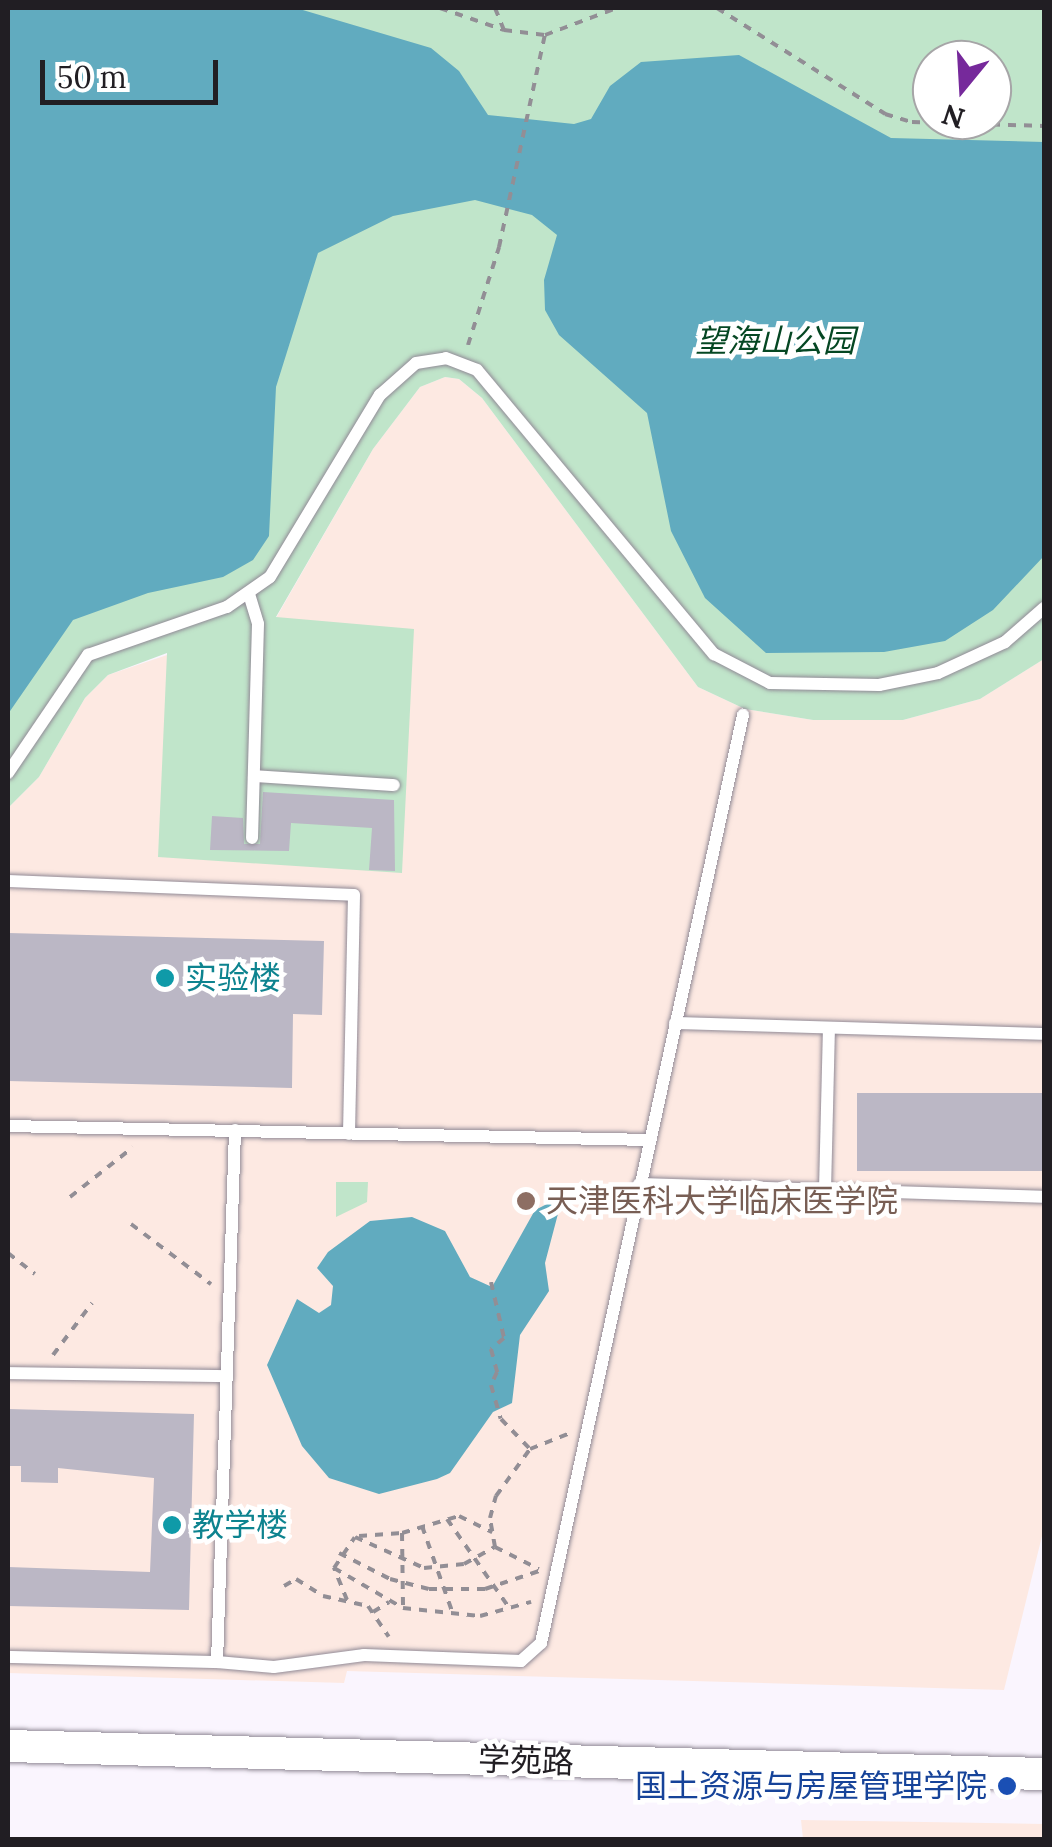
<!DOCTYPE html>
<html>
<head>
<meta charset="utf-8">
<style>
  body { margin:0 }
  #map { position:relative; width:1052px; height:1847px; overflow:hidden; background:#faf5fe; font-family:Lora,"Noto Sans SC",serif }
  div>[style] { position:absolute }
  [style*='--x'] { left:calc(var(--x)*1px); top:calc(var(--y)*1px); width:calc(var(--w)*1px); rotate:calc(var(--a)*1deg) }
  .education>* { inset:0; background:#fde9e2 }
  .green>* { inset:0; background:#c0e5ca }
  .water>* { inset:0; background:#61abbf }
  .building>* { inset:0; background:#bbb7c5; transform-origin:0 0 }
  .path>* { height:4px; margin-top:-2px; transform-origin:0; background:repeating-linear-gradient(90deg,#928e95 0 8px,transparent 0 16px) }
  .roads { filter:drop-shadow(0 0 2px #918a96) drop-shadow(0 0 2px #918a96) }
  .service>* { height:12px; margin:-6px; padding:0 6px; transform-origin:6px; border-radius:6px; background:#fff }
  .tertiary>* { height:32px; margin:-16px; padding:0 16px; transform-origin:16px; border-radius:16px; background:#fff }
  .dots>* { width:28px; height:28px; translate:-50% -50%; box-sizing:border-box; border:5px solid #fff; border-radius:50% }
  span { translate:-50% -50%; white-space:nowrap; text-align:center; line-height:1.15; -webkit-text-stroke:9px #fff; paint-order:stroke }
  .park-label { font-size:32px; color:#054723; font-style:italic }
  .culture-label { font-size:32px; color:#0d838f }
  .left { translate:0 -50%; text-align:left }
  .education-label { font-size:32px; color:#785e54 }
  .street-label { font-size:32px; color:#211e23 }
  .transit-label { font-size:32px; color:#164399 }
  .right { translate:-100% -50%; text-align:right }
  .frame { position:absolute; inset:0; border:10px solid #211e23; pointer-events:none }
  .north { position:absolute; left:912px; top:40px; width:100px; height:100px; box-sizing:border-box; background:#fff; border:2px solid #a6a5a7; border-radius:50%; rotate:198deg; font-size:28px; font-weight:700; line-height:40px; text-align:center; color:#211e23 }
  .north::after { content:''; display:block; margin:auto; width:35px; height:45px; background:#76299b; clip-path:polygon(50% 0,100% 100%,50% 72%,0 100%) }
  .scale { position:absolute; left:40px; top:60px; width:178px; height:45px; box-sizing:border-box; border:5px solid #211e23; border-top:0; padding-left:12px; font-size:30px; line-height:35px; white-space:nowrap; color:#211e23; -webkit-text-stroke:8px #fff; paint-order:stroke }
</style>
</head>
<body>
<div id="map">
  <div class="education">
    <div style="clip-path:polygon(445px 377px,459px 379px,482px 398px,698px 687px,745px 709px,813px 720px,903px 720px,980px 699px,1044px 659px,1044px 1528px,1004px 1690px,347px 1671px,344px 1683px,8px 1673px,8px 808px,39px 777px,85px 698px,108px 675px,276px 618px,373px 449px,420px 387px)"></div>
    <div style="clip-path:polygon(801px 1820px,1044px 1824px,1044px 1839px,803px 1839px)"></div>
  </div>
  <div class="green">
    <div style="clip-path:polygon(evenodd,8px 8px,1044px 8px,1044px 659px,980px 699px,903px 720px,813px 720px,745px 709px,698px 687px,482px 398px,459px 379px,445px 377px,420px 387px,373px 449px,276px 617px,414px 629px,402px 873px,158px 857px,167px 653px,108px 675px,85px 698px,39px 777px,8px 808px,8px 8px,932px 60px,992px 60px,992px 120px,932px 120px,932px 60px)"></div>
    <div style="clip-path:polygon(336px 1182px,368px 1182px,367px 1202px,336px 1217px)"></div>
  </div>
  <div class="water">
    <div style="clip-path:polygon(8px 8px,296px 8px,431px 48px,459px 71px,488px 115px,574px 124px,591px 119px,610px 86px,641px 62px,739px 55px,891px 138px,1044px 142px,1044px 556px,993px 610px,945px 641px,884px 652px,766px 653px,705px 598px,671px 531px,647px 413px,559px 335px,545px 310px,544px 280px,557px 235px,532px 215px,475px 200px,393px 216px,318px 253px,276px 387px,269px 536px,253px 560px,223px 577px,148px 593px,73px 620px,8px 714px)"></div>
    <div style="clip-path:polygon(549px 1203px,559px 1210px,545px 1263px,549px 1291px,520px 1335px,512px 1403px,493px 1412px,450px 1473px,437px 1479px,379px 1494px,329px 1478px,302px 1446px,267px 1365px,297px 1299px,319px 1313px,331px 1305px,333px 1286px,317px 1268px,328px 1252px,370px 1221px,412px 1217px,445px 1231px,470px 1277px,492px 1287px,535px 1210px)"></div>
  </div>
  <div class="building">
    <div style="clip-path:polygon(263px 792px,394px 800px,395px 871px,369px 870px,372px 828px,291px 823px,289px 851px,210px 850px,212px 816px,243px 818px,244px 844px,260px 844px)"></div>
    <div style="clip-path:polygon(8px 933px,324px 941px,322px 1015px,293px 1014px,292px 1088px,8px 1081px)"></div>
    <div style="left:857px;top:1093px;width:187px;height:78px"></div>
    <div style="clip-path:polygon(8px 1409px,194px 1414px,189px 1610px,8px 1606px,8px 1567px,150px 1572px,154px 1478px,58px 1468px,58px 1483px,21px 1482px,21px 1466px,8px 1466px)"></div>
  </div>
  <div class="path">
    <div style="--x:440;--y:8;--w:68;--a:19"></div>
    <div style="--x:504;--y:30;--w:41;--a:7"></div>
    <div style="--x:545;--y:35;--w:77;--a:-20.6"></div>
    <div style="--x:495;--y:8;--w:24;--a:68"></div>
    <div style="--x:717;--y:8;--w:199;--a:32.2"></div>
    <div style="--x:885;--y:114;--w:28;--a:17"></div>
    <div style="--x:912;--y:122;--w:132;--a:1.7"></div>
    <div style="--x:468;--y:345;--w:103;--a:-72.4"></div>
    <div style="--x:499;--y:247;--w:217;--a:-77.8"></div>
    <div style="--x:70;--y:1197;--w:80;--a:-38.4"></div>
    <div style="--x:131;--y:1224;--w:100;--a:36.9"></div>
    <div style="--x:8;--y:1253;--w:34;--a:38"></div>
    <div style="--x:491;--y:1282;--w:57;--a:76.9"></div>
    <div style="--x:504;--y:1338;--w:17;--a:140"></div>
    <div style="--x:491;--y:1349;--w:24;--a:75"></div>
    <div style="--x:497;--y:1372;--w:14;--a:115"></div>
    <div style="--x:491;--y:1385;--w:35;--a:74"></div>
    <div style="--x:501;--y:1419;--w:42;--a:46"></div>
    <div style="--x:53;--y:1355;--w:65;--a:-53.1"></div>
    <div style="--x:447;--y:1519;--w:110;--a:55"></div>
    <div style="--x:422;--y:1526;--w:93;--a:70.6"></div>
    <div style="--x:402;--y:1533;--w:75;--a:89.2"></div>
    <div style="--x:359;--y:1536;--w:43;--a:-4"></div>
    <div style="--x:402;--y:1533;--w:59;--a:-16.6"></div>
    <div style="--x:459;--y:1516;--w:37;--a:26"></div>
    <div style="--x:495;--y:1547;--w:29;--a:-100"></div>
    <div style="--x:490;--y:1518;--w:23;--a:-75"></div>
    <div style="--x:496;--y:1496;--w:58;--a:-54.1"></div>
    <div style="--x:530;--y:1449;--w:43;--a:-21.8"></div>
    <div style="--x:339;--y:1553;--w:57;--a:27"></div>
    <div style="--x:390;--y:1579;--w:40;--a:14.4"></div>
    <div style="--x:429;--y:1589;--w:56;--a:0"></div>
    <div style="--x:485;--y:1589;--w:57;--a:-18.4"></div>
    <div style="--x:334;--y:1568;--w:80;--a:30.1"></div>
    <div style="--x:403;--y:1608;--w:77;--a:5.9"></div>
    <div style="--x:480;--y:1616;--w:53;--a:-15.4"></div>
    <div style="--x:284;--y:1586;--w:14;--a:-30"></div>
    <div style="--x:296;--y:1579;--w:32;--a:32"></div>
    <div style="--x:323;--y:1596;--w:46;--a:12.5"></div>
    <div style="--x:368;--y:1606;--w:37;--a:56"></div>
    <div style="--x:347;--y:1600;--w:35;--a:-112"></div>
    <div style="--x:334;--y:1568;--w:37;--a:-56"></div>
    <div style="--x:355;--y:1537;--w:76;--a:24.2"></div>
    <div style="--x:424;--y:1568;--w:40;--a:-5.7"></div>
    <div style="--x:464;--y:1564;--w:35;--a:-29"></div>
    <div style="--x:495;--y:1547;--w:49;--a:26.6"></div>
    <div style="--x:373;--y:1612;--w:19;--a:-32"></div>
  </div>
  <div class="roads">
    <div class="service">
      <div style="--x:249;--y:594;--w:31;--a:73"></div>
      <div style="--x:258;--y:624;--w:214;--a:91.6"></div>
      <div style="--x:8;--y:773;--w:143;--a:-55.9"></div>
      <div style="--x:88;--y:655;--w:147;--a:-19.1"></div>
      <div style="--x:227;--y:607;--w:52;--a:-34.9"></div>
      <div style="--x:270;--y:577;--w:213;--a:-58.9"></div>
      <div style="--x:380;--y:395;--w:48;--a:-41.6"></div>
      <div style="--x:416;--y:363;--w:30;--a:-9"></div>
      <div style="--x:446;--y:358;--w:33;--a:21"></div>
      <div style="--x:477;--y:370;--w:370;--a:50.2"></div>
      <div style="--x:714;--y:654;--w:63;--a:27.4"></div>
      <div style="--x:770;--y:683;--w:109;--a:1.1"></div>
      <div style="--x:879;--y:685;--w:60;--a:-11.5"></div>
      <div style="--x:938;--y:673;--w:74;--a:-24.8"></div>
      <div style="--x:1005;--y:642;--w:52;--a:-41.1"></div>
      <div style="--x:254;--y:776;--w:140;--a:3.7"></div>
      <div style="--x:8;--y:881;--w:346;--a:2.3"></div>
      <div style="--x:354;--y:895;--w:239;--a:91.2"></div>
      <div style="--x:675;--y:1023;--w:369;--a:1.7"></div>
      <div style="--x:8;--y:1126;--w:640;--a:1.25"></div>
      <div style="--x:639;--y:1184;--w:405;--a:1.8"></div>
      <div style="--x:825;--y:1190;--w:162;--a:-88.6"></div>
      <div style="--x:8;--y:1373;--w:219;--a:0.8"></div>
      <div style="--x:8;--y:1657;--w:209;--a:1.4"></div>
      <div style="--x:217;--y:1662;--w:532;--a:-88.06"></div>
      <div style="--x:217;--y:1662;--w:57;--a:5"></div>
      <div style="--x:274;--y:1667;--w:91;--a:-7.6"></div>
      <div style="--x:364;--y:1655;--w:157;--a:2.2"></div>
      <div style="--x:521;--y:1661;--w:27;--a:-42"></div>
      <div style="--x:541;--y:1643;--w:950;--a:-77.72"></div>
    </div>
    <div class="tertiary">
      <div style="--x:8;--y:1746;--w:1036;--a:1.55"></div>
    </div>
  </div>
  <div class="dots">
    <div style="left:165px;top:978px;background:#0f9aa8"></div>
    <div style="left:526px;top:1201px;background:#8d6e63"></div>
    <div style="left:172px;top:1525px;background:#0f9aa8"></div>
    <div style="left:1007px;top:1786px;background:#1a4fb4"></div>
  </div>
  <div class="park-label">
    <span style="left:775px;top:341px">望海山公园</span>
  </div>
  <div class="culture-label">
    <span class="left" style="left:185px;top:978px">实验楼</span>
    <span class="left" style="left:192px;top:1525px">教学楼</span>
  </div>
  <div class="education-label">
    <span class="left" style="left:546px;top:1201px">天津医科大学临床医学院</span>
  </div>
  <div class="street-label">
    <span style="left:526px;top:1761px;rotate:2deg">学苑路</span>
  </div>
  <div class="transit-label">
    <span class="right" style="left:987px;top:1786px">国土资源与房屋管理学院</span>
  </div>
  <div class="frame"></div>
  <div class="north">N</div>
  <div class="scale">50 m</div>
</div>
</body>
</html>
